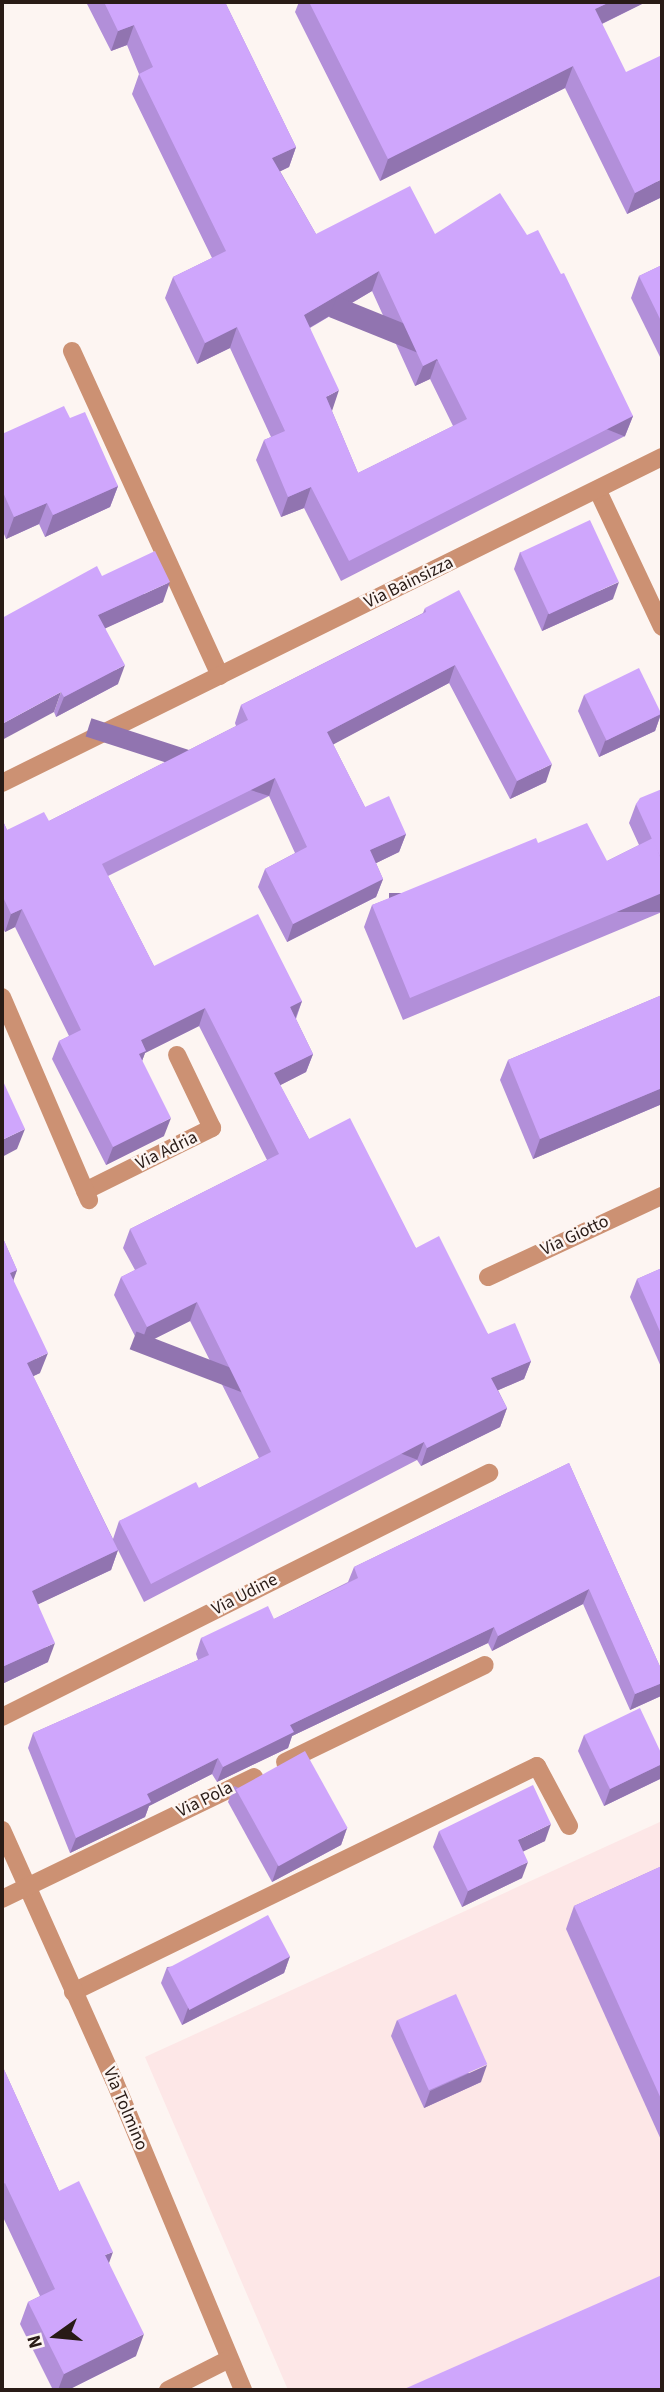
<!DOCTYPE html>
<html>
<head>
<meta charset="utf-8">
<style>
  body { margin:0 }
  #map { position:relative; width:664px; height:2392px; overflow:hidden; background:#fdf5f2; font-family:"Source Sans 3",sans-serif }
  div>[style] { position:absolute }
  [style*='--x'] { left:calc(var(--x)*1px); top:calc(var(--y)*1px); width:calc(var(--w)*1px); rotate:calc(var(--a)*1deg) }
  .industrial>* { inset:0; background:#fde7e7 }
  .lane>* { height:18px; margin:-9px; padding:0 9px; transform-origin:9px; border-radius:9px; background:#cc9173 }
  .street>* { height:18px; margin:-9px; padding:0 9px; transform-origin:9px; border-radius:9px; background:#cc9173 }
  .wall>* { inset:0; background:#b28fd9 }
  .shaded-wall>* { inset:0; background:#9174b0; transform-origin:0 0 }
  .building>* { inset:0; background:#cfa6fc; transform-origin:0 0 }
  span { translate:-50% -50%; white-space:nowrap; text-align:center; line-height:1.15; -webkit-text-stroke:5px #fdf5f2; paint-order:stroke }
  .street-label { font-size:18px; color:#291b16 }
  .frame { position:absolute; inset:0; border:4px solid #291b16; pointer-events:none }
  .north { position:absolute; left:21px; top:2301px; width:70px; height:70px; -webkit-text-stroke:5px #fdf5f2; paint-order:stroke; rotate:255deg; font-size:19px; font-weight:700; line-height:28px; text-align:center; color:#291b16 }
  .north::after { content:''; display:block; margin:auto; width:24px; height:32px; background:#291b16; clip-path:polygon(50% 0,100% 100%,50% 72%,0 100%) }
</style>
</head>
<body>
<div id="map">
  <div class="industrial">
    <div style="clip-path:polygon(662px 1821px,662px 2390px,288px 2390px,145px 2057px)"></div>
  </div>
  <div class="lane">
    <div style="--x:72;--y:351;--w:357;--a:65.5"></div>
    <div style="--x:598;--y:491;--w:150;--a:64.8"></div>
    <div style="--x:85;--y:1191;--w:142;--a:-26.4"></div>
    <div style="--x:212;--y:1128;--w:81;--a:-115.6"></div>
    <div style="--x:73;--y:1992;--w:516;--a:-25.97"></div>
    <div style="--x:537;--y:1766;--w:68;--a:61.9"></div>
  </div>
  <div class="street">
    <div style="--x:2;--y:783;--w:736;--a:-26.29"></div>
    <div style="--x:2;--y:997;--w:221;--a:66.8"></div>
    <div style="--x:488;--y:1277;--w:192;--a:-25"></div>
    <div style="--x:2;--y:1717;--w:545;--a:-26.61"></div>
    <div style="--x:285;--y:1762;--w:222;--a:-25.9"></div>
    <div style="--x:2;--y:1830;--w:274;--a:65.9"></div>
    <div style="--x:114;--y:2080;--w:336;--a:67.4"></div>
    <div style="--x:2;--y:1899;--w:280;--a:-25.8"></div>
    <div style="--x:168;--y:2390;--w:68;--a:-26.9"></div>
  </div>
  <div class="wall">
    <div style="clip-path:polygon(evenodd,86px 2px,225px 2px,296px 147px,289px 167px,280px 171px,316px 234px,435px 234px,633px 416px,625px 436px,341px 581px,304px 508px,281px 517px,256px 460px,264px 440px,271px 437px,230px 348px,197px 364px,165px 298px,173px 277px,212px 258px,132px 94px,139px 74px,127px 45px,111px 51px,86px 2px,372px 291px,415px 386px,430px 379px,453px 426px,358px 473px,332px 411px,310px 328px,372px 291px)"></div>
    <div style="clip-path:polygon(299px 2px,646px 2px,602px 24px,662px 197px,627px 214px,565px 88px,380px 181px,295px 12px)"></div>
    <div style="clip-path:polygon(662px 265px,662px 361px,631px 298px,639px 276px)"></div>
    <div style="clip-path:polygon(70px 418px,118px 486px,110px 507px,45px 537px,39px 524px,6px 539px,2px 529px,2px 434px)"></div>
    <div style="clip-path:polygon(520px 552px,613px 599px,542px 631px,514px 569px)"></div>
    <div style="clip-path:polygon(102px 576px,163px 602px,105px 628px,118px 684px,56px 717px,54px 712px)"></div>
    <div style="clip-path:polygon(425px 608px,546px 782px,510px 799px,449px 683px,333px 744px,365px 807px,406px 834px,399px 852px,376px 863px,383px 879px,376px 897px,287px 942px,258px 887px,265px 869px,295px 853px,269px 796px,108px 876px,154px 966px,302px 1001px,296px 1019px,313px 1054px,306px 1072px,280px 1085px,309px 1139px,416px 1248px,488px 1334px,531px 1361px,524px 1379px,498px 1390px,507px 1408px,500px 1427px,421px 1466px,417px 1460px,144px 1602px,118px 1550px,111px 1570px,38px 1604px,48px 1662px,2px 1684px,2px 1236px,17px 1270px,13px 1279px,40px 1373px,33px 1376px,113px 1539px,119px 1521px,199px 1488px,259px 1458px,190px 1321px,140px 1346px,114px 1295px,121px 1277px,135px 1270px,123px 1248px,130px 1229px,267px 1160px,199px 1026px,145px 1053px,142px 1061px,164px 1136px,106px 1165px,52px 1059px,59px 1041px,69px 1036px,15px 927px,5px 932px,2px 926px,2px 819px,7px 830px,49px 821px,236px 726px,235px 723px,241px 705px,423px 613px)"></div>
    <div style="clip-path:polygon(584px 695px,661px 714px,655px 731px,599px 757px,578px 711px)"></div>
    <div style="clip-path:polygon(662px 789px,662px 912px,403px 1020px,364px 927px,372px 905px,538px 843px,607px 861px,639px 845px,629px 823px,636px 804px)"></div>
    <div style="clip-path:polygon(662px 995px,662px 1104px,533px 1159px,500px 1080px,508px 1060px)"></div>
    <div style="clip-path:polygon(662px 1268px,662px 1369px,630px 1297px,637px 1279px)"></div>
    <div style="clip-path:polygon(569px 1463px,662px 1671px,662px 1692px,661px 1696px,630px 1710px,583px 1604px,492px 1651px,488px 1643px,292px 1736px,288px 1748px,217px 1782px,212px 1774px,149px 1806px,145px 1817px,70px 1853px,28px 1748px,33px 1733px,198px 1660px,196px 1654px,201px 1638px,274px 1619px,348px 1582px,354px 1567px)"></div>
    <div style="clip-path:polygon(584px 1735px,662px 1755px,662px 1773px,660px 1779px,604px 1806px,578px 1751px)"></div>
    <div style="clip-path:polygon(234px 1786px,347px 1828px,341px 1845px,272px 1882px,228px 1802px)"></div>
    <div style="clip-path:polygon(439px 1831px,545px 1841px,523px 1851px,522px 1878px,462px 1907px,433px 1847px)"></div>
    <div style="clip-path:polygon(662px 1866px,662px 2142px,566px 1929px,574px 1906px)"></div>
    <div style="clip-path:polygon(290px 1956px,284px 1973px,182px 2025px,161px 1983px,167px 1967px)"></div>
    <div style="clip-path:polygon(397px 2020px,481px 2082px,424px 2108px,391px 2036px)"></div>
    <div style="clip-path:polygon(2px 2065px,59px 2191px,109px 2263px,136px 2356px,68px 2390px,53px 2390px,20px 2324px,28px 2302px,40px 2296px,2px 2215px)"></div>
  </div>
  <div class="shaded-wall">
    <div style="clip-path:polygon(610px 2px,646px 2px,587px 31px,595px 9px)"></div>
    <div style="clip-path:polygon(134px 25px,127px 45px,111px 51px,118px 31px)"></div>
    <div style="clip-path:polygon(573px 66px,565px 88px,380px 181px,388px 159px)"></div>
    <div style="clip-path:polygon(296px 147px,289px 167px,265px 179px,272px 158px)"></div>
    <div style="clip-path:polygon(662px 179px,662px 197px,627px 214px,635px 193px)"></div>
    <div style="clip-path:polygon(379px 271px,372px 291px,297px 335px,304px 315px)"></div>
    <div style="clip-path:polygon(237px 327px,230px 348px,197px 364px,205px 343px)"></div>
    <div style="clip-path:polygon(437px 359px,430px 379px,415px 386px,423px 366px)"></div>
    <div style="clip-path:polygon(339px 390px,332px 411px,326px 397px)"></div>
    <div style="left:633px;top:416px;width:22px;height:319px;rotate:112deg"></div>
    <div style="clip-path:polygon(118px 486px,110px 507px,45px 537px,53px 515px)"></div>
    <div style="clip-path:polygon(311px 487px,304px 508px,281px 517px,288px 497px)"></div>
    <div style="clip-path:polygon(47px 503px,39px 524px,6px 539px,14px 517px)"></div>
    <div style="clip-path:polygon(170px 582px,163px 602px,91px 635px,98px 615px)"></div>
    <div style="clip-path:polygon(619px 582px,613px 599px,542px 631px,548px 614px)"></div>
    <div style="clip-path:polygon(125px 665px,118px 684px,56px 717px,64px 697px)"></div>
    <div style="clip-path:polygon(455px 665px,449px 683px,321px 751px,327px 732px)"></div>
    <div style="clip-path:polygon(61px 692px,54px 712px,2px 740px,2px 724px)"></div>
    <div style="clip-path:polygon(661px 714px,655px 731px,599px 757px,605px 741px)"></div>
    <div style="clip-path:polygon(552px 764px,546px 782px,510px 799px,517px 781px)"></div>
    <div style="left:275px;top:778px;width:19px;height:193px;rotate:108deg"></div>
    <div style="clip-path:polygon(406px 834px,399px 852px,364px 869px,370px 850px)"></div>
    <div style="clip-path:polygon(383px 879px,376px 897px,287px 942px,293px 924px)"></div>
    <div style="left:662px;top:893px;width:19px;height:273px;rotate:90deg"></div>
    <div style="clip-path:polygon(22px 909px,15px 927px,5px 932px,11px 914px)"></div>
    <div style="clip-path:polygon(302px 1001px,295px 1019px,290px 1007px)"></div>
    <div style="clip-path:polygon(205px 1008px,199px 1026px,145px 1053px,139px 1069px,138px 1057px,141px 1040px)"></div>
    <div style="clip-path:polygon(313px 1054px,306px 1072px,267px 1092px,274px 1073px)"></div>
    <div style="clip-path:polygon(662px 1088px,662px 1104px,533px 1159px,540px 1139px)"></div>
    <div style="clip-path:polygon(171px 1118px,164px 1136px,106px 1165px,113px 1147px)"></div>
    <div style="clip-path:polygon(25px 1129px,17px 1149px,2px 1157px,2px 1140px)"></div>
    <div style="clip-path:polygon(17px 1270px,10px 1290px,10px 1273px)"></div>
    <div style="clip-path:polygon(197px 1302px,190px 1321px,140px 1346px,147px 1327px)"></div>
    <div style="clip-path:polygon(48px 1353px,40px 1373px,19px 1383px,27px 1363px)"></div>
    <div style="clip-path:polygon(531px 1361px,524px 1379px,485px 1396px,491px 1378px)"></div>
    <div style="clip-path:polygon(507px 1408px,500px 1427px,421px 1466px,427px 1448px)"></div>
    <div style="left:424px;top:1442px;width:19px;height:308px;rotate:111deg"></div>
    <div style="clip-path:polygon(118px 1550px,111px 1570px,24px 1611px,32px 1591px)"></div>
    <div style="clip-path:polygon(589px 1589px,583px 1604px,492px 1651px,498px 1636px)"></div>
    <div style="clip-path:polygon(494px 1627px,488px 1643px,292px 1736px,288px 1748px,217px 1782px,223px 1767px,290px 1725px)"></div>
    <div style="clip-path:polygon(55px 1643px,48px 1662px,2px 1684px,2px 1667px)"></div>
    <div style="clip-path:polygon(662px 1683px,662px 1692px,661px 1696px,630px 1710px,635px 1694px)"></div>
    <div style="clip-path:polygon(218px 1758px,212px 1774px,149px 1806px,145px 1817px,70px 1853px,76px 1838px,147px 1794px)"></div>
    <div style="clip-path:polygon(662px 1764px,662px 1773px,660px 1779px,604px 1806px,610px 1789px)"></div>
    <div style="clip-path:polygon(551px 1824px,545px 1841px,512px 1857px,518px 1840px)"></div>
    <div style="clip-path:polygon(347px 1828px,341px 1845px,272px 1882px,278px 1865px)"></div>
    <div style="clip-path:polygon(528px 1862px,522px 1878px,462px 1907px,468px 1891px)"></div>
    <div style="clip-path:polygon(290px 1956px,284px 1973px,182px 2025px,188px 2008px)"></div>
    <div style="clip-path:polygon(487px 2065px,481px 2082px,424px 2108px,430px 2091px)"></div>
    <div style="clip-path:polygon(113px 2252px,105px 2274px,105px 2255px)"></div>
    <div style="clip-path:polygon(144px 2334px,136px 2356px,68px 2390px,58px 2390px,64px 2374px)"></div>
  </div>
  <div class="building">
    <div style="clip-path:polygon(evenodd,104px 2px,225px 2px,296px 147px,272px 158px,316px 234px,410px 186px,435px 234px,500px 193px,527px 235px,538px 230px,561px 274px,564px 273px,633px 416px,349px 561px,311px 487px,288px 497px,264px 440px,285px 431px,237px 327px,205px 343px,173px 277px,226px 251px,139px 74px,153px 67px,134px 25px,118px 31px,104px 2px,379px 271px,423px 366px,437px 359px,467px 419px,358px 473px,326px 397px,339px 390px,304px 315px,379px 271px)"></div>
    <div style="clip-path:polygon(309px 2px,610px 2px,595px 9px,626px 72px,662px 55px,662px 179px,635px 193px,573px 66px,388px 159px)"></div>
    <div style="clip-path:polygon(662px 265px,662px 323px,639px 276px)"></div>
    <div style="clip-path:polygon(64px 406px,70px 418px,85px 412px,118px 486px,53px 515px,47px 503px,14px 517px,2px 490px,2px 434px)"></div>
    <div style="left:590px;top:520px;width:68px;height:77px;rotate:65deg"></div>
    <div style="clip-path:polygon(155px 551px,170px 582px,98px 615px,125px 665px,64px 697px,61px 692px,2px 724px,2px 618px,97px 566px,102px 576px)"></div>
    <div style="clip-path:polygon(459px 590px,552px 764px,517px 781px,455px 665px,327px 732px,365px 807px,389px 796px,406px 834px,370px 850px,383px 879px,293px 924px,265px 869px,307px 847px,275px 778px,102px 864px,154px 966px,258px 914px,302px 1001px,290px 1007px,313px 1054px,274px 1073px,309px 1139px,350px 1118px,416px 1248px,439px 1236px,488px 1334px,515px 1323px,531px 1361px,491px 1378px,507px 1408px,427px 1448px,424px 1442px,151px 1584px,119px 1521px,196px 1482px,199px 1488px,271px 1452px,197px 1302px,147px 1327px,121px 1277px,147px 1264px,130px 1229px,279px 1154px,205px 1008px,141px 1040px,146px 1051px,139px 1054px,171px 1118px,113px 1147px,59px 1041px,81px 1030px,22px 909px,11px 914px,2px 895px,2px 819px,7px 830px,44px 812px,49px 821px,248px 720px,241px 705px,426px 612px,425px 608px)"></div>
    <div style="left:639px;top:668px;width:51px;height:61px;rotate:64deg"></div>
    <div style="clip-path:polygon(662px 789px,662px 861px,636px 804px,640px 798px)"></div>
    <div style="clip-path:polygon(587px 823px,607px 861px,653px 838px,662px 862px,662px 893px,410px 998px,372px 905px,536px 838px,538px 843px)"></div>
    <div style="clip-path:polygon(662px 995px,662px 1088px,540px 1139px,508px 1060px)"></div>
    <div style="clip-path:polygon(2px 1079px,25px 1129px,2px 1140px)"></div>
    <div style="clip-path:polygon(2px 1236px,17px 1270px,10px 1273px,48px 1353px,27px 1363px,118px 1550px,32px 1591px,55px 1643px,2px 1667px)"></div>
    <div style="clip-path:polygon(662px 1268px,662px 1336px,637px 1279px)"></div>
    <div style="clip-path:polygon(569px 1463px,662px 1671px,662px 1683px,635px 1694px,589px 1589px,498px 1636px,494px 1627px,290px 1725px,294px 1732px,223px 1767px,218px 1758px,147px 1794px,151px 1802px,76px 1838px,33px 1733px,209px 1655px,201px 1638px,268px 1606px,274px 1619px,358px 1578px,354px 1567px)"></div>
    <div style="clip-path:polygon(640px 1708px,662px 1755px,662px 1764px,610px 1789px,584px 1735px)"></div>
    <div style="left:305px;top:1751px;width:88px;height:79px;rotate:61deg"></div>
    <div style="clip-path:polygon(533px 1785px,551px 1824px,518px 1840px,528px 1862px,468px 1891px,439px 1831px)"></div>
    <div style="clip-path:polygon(662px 1866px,662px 2101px,574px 1906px)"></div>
    <div style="left:268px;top:1915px;width:47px;height:114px;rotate:62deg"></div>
    <div style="left:456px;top:1994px;width:77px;height:64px;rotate:66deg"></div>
    <div style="clip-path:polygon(2px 2065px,59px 2191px,79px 2181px,113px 2252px,105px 2255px,144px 2334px,64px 2374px,28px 2302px,55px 2289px,5px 2183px,2px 2185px)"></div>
    <div style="clip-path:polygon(662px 2275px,662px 2390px,402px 2390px)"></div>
  </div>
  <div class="street-label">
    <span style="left:409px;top:583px;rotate:-26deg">Via Bainsizza</span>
    <span style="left:167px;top:1151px;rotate:-26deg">Via Adria</span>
    <span style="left:575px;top:1236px;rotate:-25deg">Via Giotto</span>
    <span style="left:245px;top:1595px;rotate:-27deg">Via Udine</span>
    <span style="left:205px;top:1800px;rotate:-26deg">Via Pola</span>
    <span style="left:125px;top:2109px;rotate:67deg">Via Tolmino</span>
  </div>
  <div class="frame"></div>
  <div class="north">N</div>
</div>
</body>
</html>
